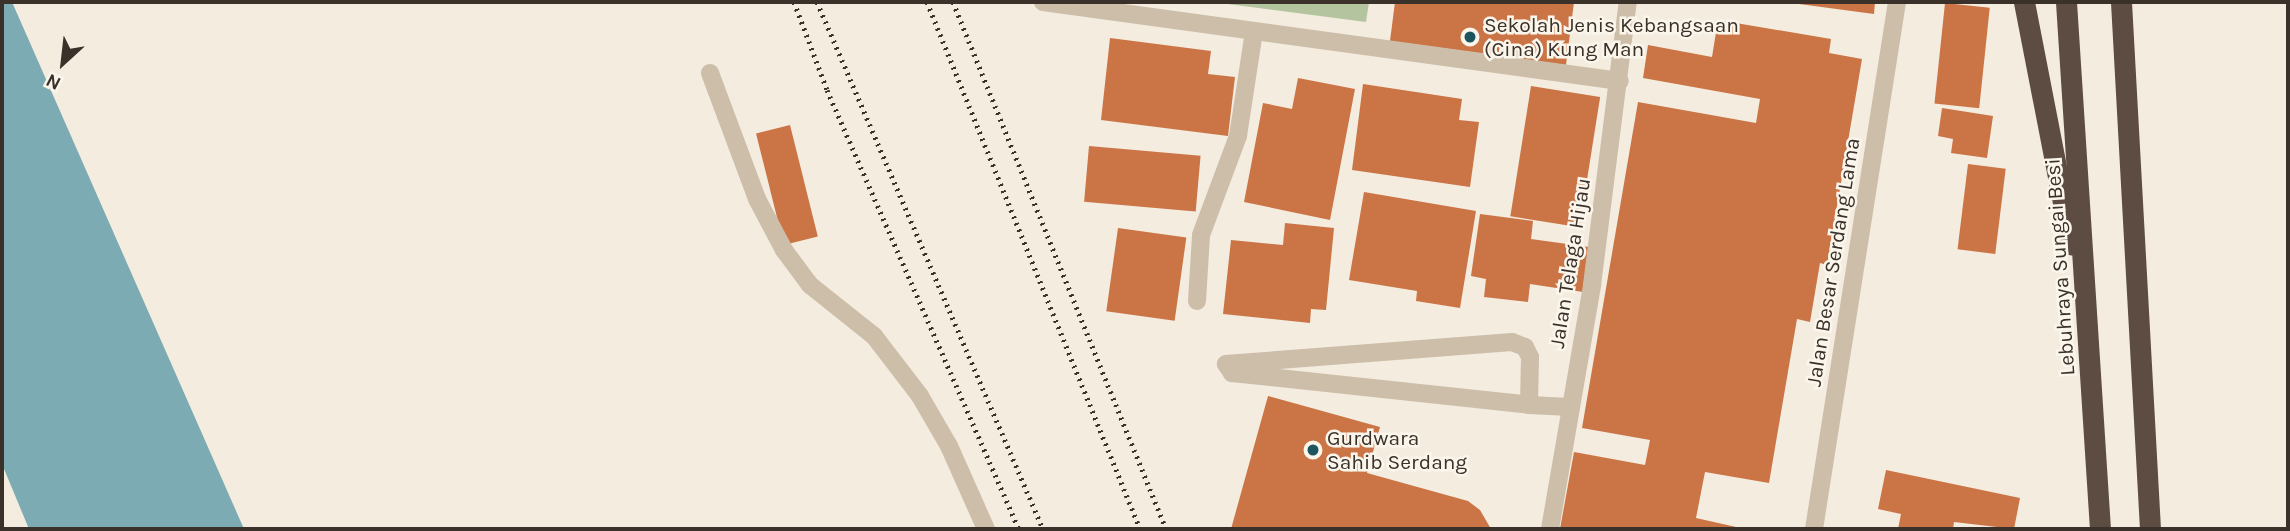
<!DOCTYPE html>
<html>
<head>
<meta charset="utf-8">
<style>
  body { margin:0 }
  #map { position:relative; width:2290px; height:531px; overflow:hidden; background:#f4ecdf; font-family:Karla,sans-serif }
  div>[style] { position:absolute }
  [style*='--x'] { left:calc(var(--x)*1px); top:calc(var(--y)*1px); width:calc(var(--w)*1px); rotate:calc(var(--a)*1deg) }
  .green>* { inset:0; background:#b4c49e }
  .water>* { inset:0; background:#7cabb3 }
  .building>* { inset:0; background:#cb7446; transform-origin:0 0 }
  .minor>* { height:18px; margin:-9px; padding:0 9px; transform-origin:9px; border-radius:9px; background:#cdbeaa }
  .highway>* { height:21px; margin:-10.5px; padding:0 10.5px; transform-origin:10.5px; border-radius:10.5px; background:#5c4c41 }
  .rail>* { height:5px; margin-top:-2.5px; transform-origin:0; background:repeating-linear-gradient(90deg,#3a312a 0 2px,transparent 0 7px) }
  .dots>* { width:19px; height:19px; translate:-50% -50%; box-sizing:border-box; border:4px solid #fbf6ec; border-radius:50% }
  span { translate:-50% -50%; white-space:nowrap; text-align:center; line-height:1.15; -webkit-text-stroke:5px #fbf6ec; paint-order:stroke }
  .poi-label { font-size:21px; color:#3a312a }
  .left { translate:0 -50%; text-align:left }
  .street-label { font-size:21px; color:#3a312a }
  .frame { position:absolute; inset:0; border:4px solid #3a312a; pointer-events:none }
  .north { position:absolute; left:28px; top:28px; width:70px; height:70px; -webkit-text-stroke:5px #fbf6ec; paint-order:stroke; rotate:207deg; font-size:19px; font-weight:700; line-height:28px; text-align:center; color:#3a312a }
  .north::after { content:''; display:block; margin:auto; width:24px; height:32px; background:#3a312a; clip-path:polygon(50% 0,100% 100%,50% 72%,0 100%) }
</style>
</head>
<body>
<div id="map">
  <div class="green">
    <div style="clip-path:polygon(1212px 2px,1369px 2px,1366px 22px)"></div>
  </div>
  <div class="water">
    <div style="clip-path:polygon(2px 2px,12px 2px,244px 529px,29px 529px,2px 464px)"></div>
  </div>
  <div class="building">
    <div style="clip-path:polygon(1395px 2px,1574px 2px,1566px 65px,1390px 41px)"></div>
    <div style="clip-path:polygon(1784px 2px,1875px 2px,1874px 14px)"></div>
    <div style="left:1945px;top:3px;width:45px;height:101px;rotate:6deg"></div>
    <div style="clip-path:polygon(1718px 20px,1831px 39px,1829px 53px,1862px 59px,1827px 265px,1820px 263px,1810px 322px,1797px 319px,1769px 483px,1705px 472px,1696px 518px,1745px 529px,1560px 529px,1574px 452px,1645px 465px,1650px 440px,1582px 428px,1638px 102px,1756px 123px,1760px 99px,1643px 78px,1648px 45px,1712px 57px)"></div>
    <div style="clip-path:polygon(1110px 38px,1211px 51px,1208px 74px,1235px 77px,1228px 136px,1101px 120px)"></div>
    <div style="clip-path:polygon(1298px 78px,1355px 89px,1330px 220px,1244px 202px,1263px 103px,1292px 109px)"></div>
    <div style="clip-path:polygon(1363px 84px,1462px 99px,1459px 120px,1479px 122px,1470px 187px,1352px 170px)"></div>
    <div style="left:1531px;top:86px;width:70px;height:132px;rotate:9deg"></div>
    <div style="clip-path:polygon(1942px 108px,1993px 116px,1987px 158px,1951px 153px,1953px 139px,1938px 136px)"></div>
    <div style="left:790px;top:125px;width:115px;height:35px;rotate:76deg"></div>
    <div style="left:1089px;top:146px;width:112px;height:56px;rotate:5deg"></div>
    <div style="left:1968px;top:164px;width:38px;height:86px;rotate:7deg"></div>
    <div style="clip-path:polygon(1364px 192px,1476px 211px,1460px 308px,1416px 301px,1417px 291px,1349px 280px)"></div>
    <div style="clip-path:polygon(1480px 214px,1533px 221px,1531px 239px,1589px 247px,1583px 292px,1530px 284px,1528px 302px,1484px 297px,1486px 279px,1471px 276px)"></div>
    <div style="clip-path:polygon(1285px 223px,1334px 228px,1326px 310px,1311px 309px,1310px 323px,1223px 314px,1231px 240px,1283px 245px)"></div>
    <div style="left:1118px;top:228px;width:69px;height:84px;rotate:8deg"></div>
    <div style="clip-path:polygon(1268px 396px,1380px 427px,1367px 473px,1468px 501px,1480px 510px,1491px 529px,1231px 529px)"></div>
    <div style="clip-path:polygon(1886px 470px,2020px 498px,2014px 529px,1954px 522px,1953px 529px,1898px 529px,1901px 514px,1878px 509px)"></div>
  </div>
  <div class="minor">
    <div style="--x:1043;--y:2;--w:582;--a:7.8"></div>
    <div style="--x:710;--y:73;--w:134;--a:69.5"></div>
    <div style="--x:757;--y:199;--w:58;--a:62.1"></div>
    <div style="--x:784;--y:250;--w:44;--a:53.4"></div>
    <div style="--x:810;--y:285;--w:82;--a:38.6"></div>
    <div style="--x:874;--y:336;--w:76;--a:52.5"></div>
    <div style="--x:920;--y:396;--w:58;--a:59.9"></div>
    <div style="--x:949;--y:446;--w:91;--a:66"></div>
    <div style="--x:1197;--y:301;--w:66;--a:-86.5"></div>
    <div style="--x:1201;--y:235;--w:106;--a:-69.5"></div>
    <div style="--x:1238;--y:136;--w:106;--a:-81.3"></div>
    <div style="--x:1529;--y:405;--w:48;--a:-88.8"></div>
    <div style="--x:1530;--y:357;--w:11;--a:-117"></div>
    <div style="--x:1525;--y:347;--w:14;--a:-159"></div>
    <div style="--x:1512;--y:342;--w:287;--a:175.6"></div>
    <div style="--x:1226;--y:364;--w:11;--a:56"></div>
    <div style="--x:1232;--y:373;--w:299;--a:6.1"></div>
    <div style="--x:1529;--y:405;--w:41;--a:2.8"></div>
    <div style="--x:1550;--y:529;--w:248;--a:-80.2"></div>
    <div style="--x:1592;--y:285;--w:285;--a:-82.8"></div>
    <div style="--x:1814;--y:529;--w:533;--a:-81.05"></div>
  </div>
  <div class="highway">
    <div style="--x:2024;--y:2;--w:247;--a:79"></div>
    <div style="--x:2066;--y:2;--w:528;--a:86.31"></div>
    <div style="--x:2121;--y:2;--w:528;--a:86.85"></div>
  </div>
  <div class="rail">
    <div style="--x:794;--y:2;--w:94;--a:69.4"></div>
    <div style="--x:827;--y:90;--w:479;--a:66.4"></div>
    <div style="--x:817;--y:2;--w:573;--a:66.79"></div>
    <div style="--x:927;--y:2;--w:568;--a:67.99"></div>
    <div style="--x:953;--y:2;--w:568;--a:67.99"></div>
  </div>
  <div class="dots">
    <div style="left:1470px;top:37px;background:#1d545e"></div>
    <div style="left:1313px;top:450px;background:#1d545e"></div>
  </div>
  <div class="poi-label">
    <span class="left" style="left:1484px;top:37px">Sekolah Jenis Kebangsaan<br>(Cina) Kung Man</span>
    <span class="left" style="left:1327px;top:450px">Gurdwara<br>Sahib Serdang</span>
  </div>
  <div class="street-label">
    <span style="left:1833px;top:262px;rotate:-81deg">Jalan Besar Serdang Lama</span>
    <span style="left:1570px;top:263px;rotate:-81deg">Jalan Telaga Hijau</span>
    <span style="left:2060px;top:267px;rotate:-94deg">Lebuhraya Sungai Besi</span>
  </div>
  <div class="frame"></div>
  <div class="north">N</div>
</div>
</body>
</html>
